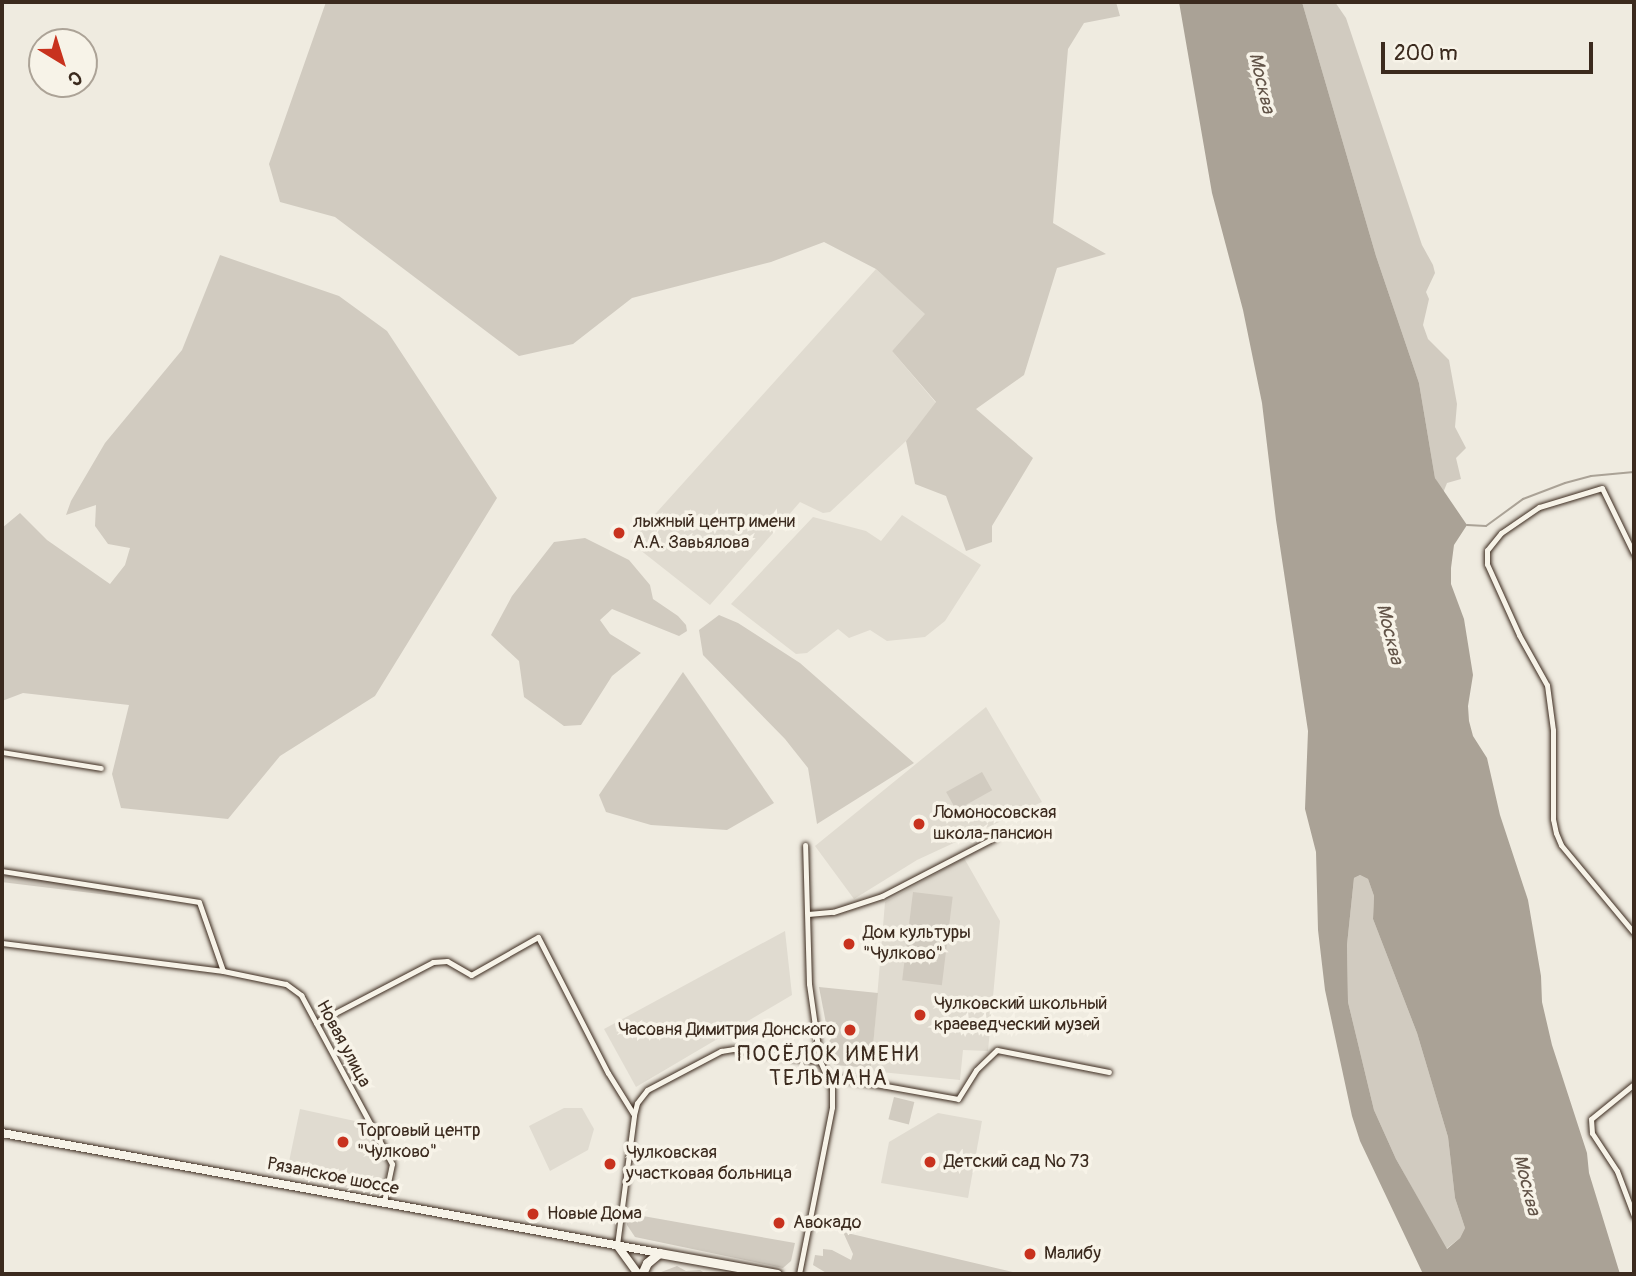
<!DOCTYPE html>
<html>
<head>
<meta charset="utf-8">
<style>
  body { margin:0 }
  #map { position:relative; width:1636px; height:1276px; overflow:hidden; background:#efebe0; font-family:Pangolin,sans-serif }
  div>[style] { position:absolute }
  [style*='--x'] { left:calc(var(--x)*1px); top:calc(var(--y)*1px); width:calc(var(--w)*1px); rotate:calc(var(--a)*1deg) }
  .built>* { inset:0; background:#e0dbd0 }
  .green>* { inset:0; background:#d1cbc0; transform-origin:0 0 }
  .water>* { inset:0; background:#aaa296 }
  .stream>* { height:2px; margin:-1px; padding:0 1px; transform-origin:1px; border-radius:1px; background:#aaa296 }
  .roads { filter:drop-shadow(0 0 2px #3b2a1e) drop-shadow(0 0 2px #3b2a1e) }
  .street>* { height:5px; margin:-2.5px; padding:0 2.5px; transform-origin:2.5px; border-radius:2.5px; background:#f7f3e8 }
  .secondary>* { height:8px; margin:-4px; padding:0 4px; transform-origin:4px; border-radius:4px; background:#f7f3e8 }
  .primary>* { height:9px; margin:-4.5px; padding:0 4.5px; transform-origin:4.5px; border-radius:4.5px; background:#f7f3e8 }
  .dots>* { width:19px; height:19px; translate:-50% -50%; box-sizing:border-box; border:4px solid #f7f3e8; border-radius:50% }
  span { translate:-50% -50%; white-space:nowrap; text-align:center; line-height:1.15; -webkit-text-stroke:7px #f7f3e8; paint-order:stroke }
  .poi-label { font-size:18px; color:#3b2a1e }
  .left { translate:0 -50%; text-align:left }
  .right { translate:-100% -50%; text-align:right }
  .street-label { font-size:18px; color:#3b2a1e }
  .water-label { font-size:19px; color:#625448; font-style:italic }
  .quarter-label { font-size:21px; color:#3b2a1e; letter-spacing:2px }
  .frame { position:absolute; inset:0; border:4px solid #3b2a1e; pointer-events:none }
  .north { position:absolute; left:28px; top:28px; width:70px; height:70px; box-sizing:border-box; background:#f7f3e8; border:2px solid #aca397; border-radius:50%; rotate:142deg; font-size:19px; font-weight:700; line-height:28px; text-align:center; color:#3b2a1e }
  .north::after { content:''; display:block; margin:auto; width:24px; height:32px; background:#c8321e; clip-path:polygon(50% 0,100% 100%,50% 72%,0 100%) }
  .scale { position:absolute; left:1381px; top:42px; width:212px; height:32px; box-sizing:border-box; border:4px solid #3b2a1e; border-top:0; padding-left:9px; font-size:21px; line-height:24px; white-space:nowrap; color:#3b2a1e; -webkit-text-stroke:5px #f7f3e8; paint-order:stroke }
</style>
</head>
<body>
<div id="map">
  <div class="built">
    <div style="clip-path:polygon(876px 269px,926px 314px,892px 351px,936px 403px,906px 441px,830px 512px,823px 513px,800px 502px,710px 605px,630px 542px)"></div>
    <div style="clip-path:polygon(902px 515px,981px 565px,945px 621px,925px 637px,887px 641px,870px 630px,849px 638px,838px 629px,807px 653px,796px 654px,731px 604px,813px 517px,866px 531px,881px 541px)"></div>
    <div style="clip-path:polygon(986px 707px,1042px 802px,917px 860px,854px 899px,815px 846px)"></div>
    <div style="clip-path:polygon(964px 858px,1000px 921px,988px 1051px,963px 1050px,960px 1080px,871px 1071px,885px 902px)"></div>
    <div style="clip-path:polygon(785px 931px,792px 995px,636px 1087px,604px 1029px)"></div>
    <div style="clip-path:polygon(564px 1108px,582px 1108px,594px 1129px,588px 1150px,550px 1171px,529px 1126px)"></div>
    <div style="clip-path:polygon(300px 1109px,364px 1123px,389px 1164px,383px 1192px,286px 1176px)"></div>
    <div style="clip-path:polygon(938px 1113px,982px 1121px,968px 1198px,881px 1183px,889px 1142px)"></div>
  </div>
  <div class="green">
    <div style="clip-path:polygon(326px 2px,1116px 2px,1120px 16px,1084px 23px,1068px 49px,1053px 223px,1106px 254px,1057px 268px,1024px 375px,976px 409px,1033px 458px,992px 526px,992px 542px,966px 551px,946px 496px,915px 484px,906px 441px,936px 402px,892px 351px,925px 314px,876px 269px,824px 242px,771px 262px,632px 298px,573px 344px,519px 356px,335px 217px,280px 202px,269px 164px)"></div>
    <div style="clip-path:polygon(1302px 2px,1335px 2px,1346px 18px,1422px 245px,1433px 265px,1435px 273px,1426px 292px,1429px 299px,1423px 325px,1428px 339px,1449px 360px,1457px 404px,1455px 427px,1466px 448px,1456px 458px,1461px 479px,1447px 483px,1443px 493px,1435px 478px,1419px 383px,1376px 256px)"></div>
    <div style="clip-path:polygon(220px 255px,339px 296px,387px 331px,497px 498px,375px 696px,280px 756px,228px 819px,121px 808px,112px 774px,129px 705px,23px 693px,2px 701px,2px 528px,20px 513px,47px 540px,110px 584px,125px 565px,130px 548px,108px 544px,95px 526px,96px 505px,66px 515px,71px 501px,105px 443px,182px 350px)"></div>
    <div style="clip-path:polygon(585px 538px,629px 560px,650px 585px,653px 599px,678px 616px,686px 625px,687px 631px,679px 636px,612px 609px,600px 620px,610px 634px,641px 653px,612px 676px,581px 725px,564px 726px,524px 697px,519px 661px,491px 635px,512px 596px,554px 542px)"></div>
    <div style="clip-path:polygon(719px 615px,738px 623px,800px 663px,914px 763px,817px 824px,808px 768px,785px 739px,703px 655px,699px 630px)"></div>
    <div style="clip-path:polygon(683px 672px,774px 803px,727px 830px,651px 825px,606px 812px,599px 795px)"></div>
    <div style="left:982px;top:772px;width:21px;height:41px;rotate:61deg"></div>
    <div style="left:2px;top:875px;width:149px;height:7px;rotate:7deg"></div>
    <div style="clip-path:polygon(1360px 875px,1368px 879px,1374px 896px,1373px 919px,1417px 1033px,1448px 1137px,1455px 1198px,1465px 1228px,1460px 1238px,1446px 1249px,1396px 1159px,1374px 1110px,1348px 1002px,1347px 945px,1354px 878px)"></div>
    <div style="left:913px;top:892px;width:40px;height:89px;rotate:7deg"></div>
    <div style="clip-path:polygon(819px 987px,878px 993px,871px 1068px,834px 1065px)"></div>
    <div style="left:894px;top:1097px;width:21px;height:23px;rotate:14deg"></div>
    <div style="clip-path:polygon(626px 1213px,795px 1243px,791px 1261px,783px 1268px,635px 1237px,627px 1225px)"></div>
    <div style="clip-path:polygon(843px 1232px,1017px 1273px,828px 1274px,813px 1265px,815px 1255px,823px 1256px,823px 1249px,832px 1250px,851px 1260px,853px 1254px)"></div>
    <div style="clip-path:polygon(677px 1266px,686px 1271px,700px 1270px,706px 1274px,656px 1274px)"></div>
  </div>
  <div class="water">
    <div style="clip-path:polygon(evenodd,1179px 2px,1302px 2px,1376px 256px,1419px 383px,1435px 478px,1467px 525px,1454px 545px,1451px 568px,1451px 584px,1464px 619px,1473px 675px,1468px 706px,1469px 721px,1473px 736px,1487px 758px,1500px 815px,1528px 900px,1541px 976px,1542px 1002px,1552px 1045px,1587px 1153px,1589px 1173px,1620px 1274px,1423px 1274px,1360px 1141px,1352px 1116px,1325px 990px,1318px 930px,1316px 852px,1305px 809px,1308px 731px,1276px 520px,1262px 403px,1243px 310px,1212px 193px,1179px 2px,1360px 875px,1368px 879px,1374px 896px,1373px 919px,1417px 1033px,1448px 1137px,1455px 1198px,1465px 1228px,1460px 1238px,1447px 1249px,1396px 1159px,1374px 1110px,1348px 1002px,1347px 945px,1354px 878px,1360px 875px)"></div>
  </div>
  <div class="stream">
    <div style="--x:1467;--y:525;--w:19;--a:3"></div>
    <div style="--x:1486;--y:526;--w:46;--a:-36.1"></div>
    <div style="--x:1523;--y:499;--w:45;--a:-20.9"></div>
    <div style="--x:1565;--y:483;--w:27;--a:-15"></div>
    <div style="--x:1591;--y:476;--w:43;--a:-5.3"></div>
  </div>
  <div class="roads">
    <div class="street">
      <div style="--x:1634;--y:554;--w:73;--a:-115.9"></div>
      <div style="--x:1602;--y:488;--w:66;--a:163.2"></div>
      <div style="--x:1539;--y:507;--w:46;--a:145.6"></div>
      <div style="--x:1501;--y:533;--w:22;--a:129"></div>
      <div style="--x:1487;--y:550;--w:14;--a:90"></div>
      <div style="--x:1487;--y:564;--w:78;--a:65.7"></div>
      <div style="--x:1519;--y:635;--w:57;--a:60.8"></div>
      <div style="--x:1547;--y:685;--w:45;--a:82.4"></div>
      <div style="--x:1553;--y:730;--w:89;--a:90"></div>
      <div style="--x:1553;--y:819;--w:14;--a:78"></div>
      <div style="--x:1556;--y:833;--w:13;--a:67"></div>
      <div style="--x:1561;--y:845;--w:114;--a:50.3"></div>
      <div style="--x:2;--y:752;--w:100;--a:9.2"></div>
      <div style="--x:2;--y:871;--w:199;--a:8.9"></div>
      <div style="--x:199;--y:902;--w:73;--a:70.8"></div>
      <div style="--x:223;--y:971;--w:64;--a:11.7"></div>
      <div style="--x:286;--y:984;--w:19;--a:36"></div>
      <div style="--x:301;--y:995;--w:192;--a:61.7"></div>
      <div style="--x:392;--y:1164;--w:39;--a:102"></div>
      <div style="--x:808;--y:914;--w:25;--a:-5"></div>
      <div style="--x:833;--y:912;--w:52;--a:-18.1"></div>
      <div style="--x:882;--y:896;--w:126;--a:-27.4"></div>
      <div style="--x:2;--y:943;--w:223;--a:7.2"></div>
      <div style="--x:316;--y:1023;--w:132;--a:-27.5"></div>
      <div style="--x:433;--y:962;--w:14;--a:-4"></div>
      <div style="--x:447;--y:961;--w:28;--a:30"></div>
      <div style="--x:471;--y:975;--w:77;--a:-29.6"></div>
      <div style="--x:538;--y:937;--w:153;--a:62.8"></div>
      <div style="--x:608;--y:1073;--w:49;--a:58.2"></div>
      <div style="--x:825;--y:1075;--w:135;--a:10.2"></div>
      <div style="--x:958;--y:1099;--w:34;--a:-58"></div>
      <div style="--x:976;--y:1070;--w:29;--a:-44"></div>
      <div style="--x:997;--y:1050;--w:114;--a:11.1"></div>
      <div style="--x:1634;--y:1084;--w:55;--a:140.9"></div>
      <div style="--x:1591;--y:1119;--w:14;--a:86"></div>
      <div style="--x:1592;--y:1133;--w:45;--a:56.7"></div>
      <div style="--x:1617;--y:1171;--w:48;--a:69.3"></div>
      <div style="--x:617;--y:1245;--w:131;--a:-82.5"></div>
      <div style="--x:634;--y:1115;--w:12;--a:-76"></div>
      <div style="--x:637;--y:1103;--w:16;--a:-52"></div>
      <div style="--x:647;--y:1090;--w:84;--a:-27.8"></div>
      <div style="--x:721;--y:1051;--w:12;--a:-9"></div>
      <div style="--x:733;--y:1049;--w:88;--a:7.9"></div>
      <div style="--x:799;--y:1274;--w:170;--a:-78.8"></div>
      <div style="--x:832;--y:1107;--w:19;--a:-90"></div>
      <div style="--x:832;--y:1088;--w:30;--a:-114"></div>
      <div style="--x:820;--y:1061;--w:78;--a:-98.1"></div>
      <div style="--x:809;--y:984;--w:139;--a:-91.6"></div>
    </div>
    <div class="secondary">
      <div style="--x:2;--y:1133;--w:668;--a:10.35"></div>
      <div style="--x:617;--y:1245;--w:36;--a:54"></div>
    </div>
    <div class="primary">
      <div style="--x:642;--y:1274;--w:12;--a:-66"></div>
      <div style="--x:647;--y:1263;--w:16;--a:-40"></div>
      <div style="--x:659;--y:1253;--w:120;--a:10.1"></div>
    </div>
  </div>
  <div class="dots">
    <div style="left:619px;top:533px;background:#c8321e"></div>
    <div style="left:919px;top:824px;background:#c8321e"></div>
    <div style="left:849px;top:944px;background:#c8321e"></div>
    <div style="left:920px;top:1015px;background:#c8321e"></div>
    <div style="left:850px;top:1030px;background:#c8321e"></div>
    <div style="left:343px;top:1142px;background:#c8321e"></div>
    <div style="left:930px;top:1162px;background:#c8321e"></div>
    <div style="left:610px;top:1164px;background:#c8321e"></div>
    <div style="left:533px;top:1214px;background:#c8321e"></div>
    <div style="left:779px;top:1223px;background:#c8321e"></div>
    <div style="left:1030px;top:1254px;background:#c8321e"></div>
  </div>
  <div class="poi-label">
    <span class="left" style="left:633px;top:533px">лыжный центр имени<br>А.А. Завьялова</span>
    <span class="left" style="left:933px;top:824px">Ломоносовская<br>школа-пансион</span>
    <span class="left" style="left:863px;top:944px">Дом культуры<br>"Чулково"</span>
    <span class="left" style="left:934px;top:1015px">Чулковский школьный<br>краеведческий музей</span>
    <span class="right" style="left:836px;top:1030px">Часовня Димитрия Донского</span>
    <span class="left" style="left:357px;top:1142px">Торговый центр<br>"Чулково"</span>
    <span class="left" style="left:626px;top:1164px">Чулковская<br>участковая больница</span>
    <span class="left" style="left:944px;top:1162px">Детский сад № 73</span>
    <span class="left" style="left:547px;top:1214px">Новые Дома</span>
    <span class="left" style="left:793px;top:1223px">Авокадо</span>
    <span class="left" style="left:1044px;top:1254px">Малибу</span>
  </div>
  <div class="street-label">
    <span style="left:343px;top:1044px;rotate:62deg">Новая улица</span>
    <span style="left:333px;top:1177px;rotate:11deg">Рязанское шоссе</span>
  </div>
  <div class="water-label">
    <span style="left:1261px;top:83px;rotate:77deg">Москва</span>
    <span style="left:1389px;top:634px;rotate:76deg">Москва</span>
    <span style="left:1526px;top:1185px;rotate:76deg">Москва</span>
  </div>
  <div class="quarter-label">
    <span style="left:829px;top:1067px">ПОСЁЛОК ИМЕНИ<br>ТЕЛЬМАНА</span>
  </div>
  <div class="frame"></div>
  <div class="north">С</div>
  <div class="scale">200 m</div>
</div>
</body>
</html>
